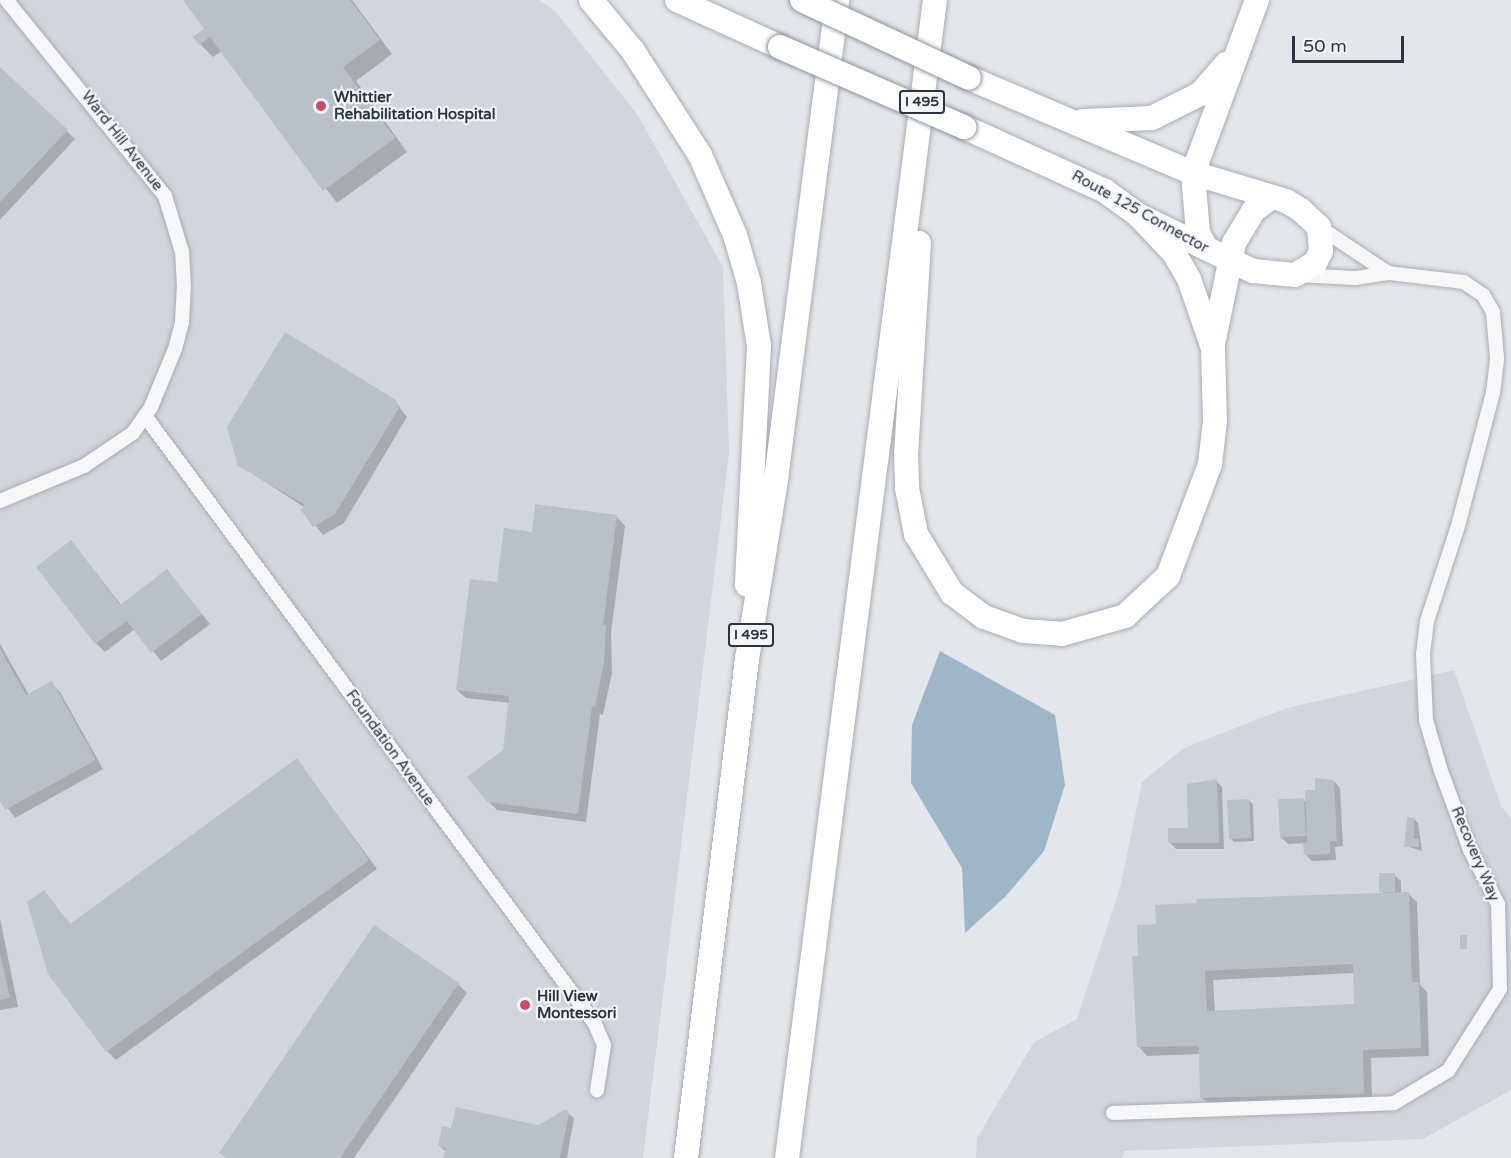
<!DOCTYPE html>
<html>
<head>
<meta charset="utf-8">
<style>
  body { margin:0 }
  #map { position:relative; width:1511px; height:1158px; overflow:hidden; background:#e3e6eb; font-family:"Varela Round",sans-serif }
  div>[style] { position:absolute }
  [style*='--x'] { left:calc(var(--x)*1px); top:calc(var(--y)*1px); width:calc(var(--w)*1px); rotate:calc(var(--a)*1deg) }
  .built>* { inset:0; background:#d1d6dd }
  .water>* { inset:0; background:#9fb6c9 }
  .shadow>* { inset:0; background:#0003 }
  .building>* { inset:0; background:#bac0c7; transform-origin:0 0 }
  .roads { filter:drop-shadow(0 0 2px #a8adb5) drop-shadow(0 0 2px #a8adb5) }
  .street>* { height:14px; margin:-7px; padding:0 7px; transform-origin:7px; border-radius:7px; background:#f6f7f9 }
  .highway>* { height:24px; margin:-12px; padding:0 12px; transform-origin:12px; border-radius:12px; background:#fff }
  .bridges { filter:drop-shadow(0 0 2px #8b95a1) drop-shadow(0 0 2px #8b95a1) }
  .highway-bridge>* { height:24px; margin:-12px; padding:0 12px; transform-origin:12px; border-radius:12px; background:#fff }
  .dots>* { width:16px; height:16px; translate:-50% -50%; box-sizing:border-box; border:3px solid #f3f5f8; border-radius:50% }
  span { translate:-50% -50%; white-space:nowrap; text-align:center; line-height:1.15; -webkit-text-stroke:4.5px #f3f5f8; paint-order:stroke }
  .shield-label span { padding:2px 4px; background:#f3f5f8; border:2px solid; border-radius:4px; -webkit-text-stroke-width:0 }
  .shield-label { font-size:14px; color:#2b3542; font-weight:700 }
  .poi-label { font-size:15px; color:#2b3542; font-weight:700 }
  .left { translate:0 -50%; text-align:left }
  .street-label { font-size:15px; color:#2b3542 }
  .scale { position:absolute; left:1292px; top:36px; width:112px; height:27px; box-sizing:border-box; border:3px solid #2b3542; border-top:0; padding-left:8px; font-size:18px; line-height:21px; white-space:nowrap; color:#2b3542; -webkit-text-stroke:4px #f3f5f8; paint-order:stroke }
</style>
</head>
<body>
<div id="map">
  <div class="built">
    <div style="clip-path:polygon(0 0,539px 0,555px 11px,637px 114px,723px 267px,729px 453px,643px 1158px,0 1158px)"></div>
    <div style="clip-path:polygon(1454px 670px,1501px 806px,1511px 819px,1511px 1090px,1423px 1139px,1124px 1151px,1122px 1158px,976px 1158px,977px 1138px,1034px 1042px,1077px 1019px,1120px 888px,1142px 782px,1184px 748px,1287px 708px)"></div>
  </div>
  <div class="water">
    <div style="clip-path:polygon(940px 651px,1055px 715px,1065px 785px,1044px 851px,1006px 896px,965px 933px,962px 868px,911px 783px,912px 725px)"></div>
  </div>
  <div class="shadow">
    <div style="clip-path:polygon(185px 0,352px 0,392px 54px,356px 81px,407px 152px,337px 203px,222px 51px,213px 57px,200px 44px,206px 29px)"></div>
    <div style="clip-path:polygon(0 69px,75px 139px,0 220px)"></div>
    <div style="clip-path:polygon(395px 401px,407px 417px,344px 523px,323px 535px,303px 510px,304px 507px,239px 465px)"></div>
    <div style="clip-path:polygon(617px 517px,625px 526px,611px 633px,612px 673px,603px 715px,600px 714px,586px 822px,497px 810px,488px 801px,504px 750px,510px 703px,466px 698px,457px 690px,499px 584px,533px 533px)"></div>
    <div style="clip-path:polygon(79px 551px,122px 606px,167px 571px,210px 624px,161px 661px,135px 629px,105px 652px,96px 643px)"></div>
    <div style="clip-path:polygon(0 644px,29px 695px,51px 683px,60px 692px,103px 769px,15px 818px,0 798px)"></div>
    <div style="clip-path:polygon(297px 760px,377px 869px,116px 1060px,107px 1051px,44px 892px,71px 925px)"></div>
    <div style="clip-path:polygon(1216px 781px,1222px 787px,1224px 849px,1176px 849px,1170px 843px,1190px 829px)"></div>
    <div style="clip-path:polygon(1334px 781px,1340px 788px,1343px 846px,1335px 847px,1336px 860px,1312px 861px,1305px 854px,1307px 843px,1288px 844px,1281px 837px,1303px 800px,1307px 803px,1317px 791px)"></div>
    <div style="clip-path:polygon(1248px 800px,1253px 804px,1254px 841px,1234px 842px,1230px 838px)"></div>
    <div style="clip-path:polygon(1414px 819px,1418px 823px,1422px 851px,1406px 846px)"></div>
    <div style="clip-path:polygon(evenodd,1394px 875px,1401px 881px,1401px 894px,1408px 893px,1417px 902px,1420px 985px,1427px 992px,1429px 1056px,1371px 1058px,1372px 1102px,1211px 1106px,1202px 1098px,1200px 1054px,1147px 1056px,1139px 1047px,1140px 957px,1158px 925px,1385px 894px,1381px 891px,1394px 875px,1354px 973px,1356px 1005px,1215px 1012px,1213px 980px,1354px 973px)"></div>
    <div style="clip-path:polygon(0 918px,18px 1007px,0 1010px)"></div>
    <div style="clip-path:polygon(458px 984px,467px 993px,354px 1158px,227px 1158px)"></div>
    <div style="clip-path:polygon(564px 1110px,574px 1118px,567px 1158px,445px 1158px,446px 1152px,440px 1146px,538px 1127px)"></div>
  </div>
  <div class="building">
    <div style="clip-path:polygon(183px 0,350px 0,380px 40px,343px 67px,395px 138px,323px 191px,210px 37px,199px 45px,193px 37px,204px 29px)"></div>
    <div style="clip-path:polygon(0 67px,68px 130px,0 202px)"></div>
    <div style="clip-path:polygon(285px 332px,396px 400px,399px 408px,335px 514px,313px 527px,301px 510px,304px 504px,238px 466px,227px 427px)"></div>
    <div style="clip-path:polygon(535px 504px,617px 515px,603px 625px,606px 626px,604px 663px,595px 707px,592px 706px,578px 814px,487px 802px,467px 777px,503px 750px,509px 696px,456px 690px,470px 579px,497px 582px,504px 528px,532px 532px)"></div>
    <div style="clip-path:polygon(71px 540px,120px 605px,167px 569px,202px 614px,151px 653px,127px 621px,95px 644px,36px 567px)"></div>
    <div style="clip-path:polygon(0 649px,26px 695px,52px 681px,96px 760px,5px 810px,0 801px)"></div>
    <div style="clip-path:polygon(297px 758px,369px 860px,106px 1052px,48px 974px,27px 902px,44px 890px,70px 924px)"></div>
    <div style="clip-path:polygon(1315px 778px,1334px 780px,1337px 841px,1330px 841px,1330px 854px,1304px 855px,1303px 843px,1307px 842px,1305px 790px,1315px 790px)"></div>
    <div style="clip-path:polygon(1217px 779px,1219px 843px,1168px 843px,1168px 828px,1188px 828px,1187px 784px)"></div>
    <div style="left:1304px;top:798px;width:38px;height:26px;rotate:87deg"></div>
    <div style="left:1249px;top:799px;width:39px;height:22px;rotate:87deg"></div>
    <div style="clip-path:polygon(1407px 817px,1414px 818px,1414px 839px,1419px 839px,1419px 847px,1404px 847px)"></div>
    <div style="left:1379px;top:873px;width:16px;height:19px"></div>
    <div style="clip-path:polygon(evenodd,1409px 892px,1412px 982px,1419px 982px,1421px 1048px,1363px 1050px,1364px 1094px,1200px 1098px,1199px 1046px,1137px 1047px,1132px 956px,1138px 956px,1137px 925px,1156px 924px,1155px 905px,1197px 903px,1196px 899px,1409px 892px,1353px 964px,1354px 1004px,1207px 1011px,1205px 971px,1353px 964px)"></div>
    <div style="clip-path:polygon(374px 925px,459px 983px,340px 1158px,227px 1158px,219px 1153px)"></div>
    <div style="left:1460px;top:935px;width:7px;height:14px"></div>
    <div style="clip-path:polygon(0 953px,10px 998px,0 1000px)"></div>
    <div style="clip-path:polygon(456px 1107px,538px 1125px,567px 1109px,569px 1114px,560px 1158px,443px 1158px,446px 1148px,438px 1146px,442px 1126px,451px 1128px)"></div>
  </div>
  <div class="roads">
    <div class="street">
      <div style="--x:1319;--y:227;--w:83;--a:33.7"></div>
      <div style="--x:145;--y:416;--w:756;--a:53.49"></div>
      <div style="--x:595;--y:1024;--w:23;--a:67"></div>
      <div style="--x:604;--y:1045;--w:46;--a:98.8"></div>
      <div style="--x:0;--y:501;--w:91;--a:-22.6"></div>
      <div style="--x:84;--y:466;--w:59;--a:-34"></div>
      <div style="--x:133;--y:433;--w:32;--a:-55"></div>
      <div style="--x:151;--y:407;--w:63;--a:-67.5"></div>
      <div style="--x:175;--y:349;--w:28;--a:-75"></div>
      <div style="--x:182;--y:322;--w:34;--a:-87"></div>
      <div style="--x:184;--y:288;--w:36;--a:-93"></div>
      <div style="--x:182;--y:252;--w:59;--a:-106.9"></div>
      <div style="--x:165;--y:196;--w:252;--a:-129"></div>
      <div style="--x:1113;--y:1113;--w:281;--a:-2"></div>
      <div style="--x:1394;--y:1103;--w:63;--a:-30.7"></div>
      <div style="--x:1448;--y:1071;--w:97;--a:-57.6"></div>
      <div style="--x:1500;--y:989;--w:85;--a:-91.3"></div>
      <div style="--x:1498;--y:904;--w:61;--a:-117.4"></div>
      <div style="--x:1470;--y:850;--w:87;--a:-110.1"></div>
      <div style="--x:1440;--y:768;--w:50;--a:-106.3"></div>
      <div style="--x:1426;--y:720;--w:66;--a:-92.6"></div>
      <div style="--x:1423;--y:654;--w:33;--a:-83"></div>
      <div style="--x:1427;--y:621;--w:100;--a:-71.9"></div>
      <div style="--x:1458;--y:526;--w:138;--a:-75.3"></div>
      <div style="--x:1493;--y:393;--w:35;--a:-83"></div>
      <div style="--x:1497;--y:358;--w:46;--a:-95"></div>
      <div style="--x:1493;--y:312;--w:20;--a:-120"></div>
      <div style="--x:1483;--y:295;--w:23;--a:-146"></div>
      <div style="--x:1464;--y:282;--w:77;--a:-173.2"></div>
      <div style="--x:1388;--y:273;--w:33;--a:171"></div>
      <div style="--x:1355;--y:278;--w:58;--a:-177"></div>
    </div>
    <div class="highway">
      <div style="--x:591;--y:0;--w:66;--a:50.5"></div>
      <div style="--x:633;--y:51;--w:124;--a:57.2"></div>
      <div style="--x:700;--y:155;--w:87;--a:66.4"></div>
      <div style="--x:735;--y:235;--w:50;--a:73.7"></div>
      <div style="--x:749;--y:283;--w:64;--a:81"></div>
      <div style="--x:759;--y:346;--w:239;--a:92.9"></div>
      <div style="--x:677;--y:0;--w:113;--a:24.5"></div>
      <div style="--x:1083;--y:121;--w:69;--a:-2.5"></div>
      <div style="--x:1152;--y:118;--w:54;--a:-26.6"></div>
      <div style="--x:1200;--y:94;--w:40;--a:-49"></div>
      <div style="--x:964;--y:127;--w:155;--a:24.4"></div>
      <div style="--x:1105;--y:191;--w:41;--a:36"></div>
      <div style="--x:1138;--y:215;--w:128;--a:26"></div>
      <div style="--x:1253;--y:271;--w:42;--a:5.4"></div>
      <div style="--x:1295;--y:275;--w:23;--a:-31"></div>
      <div style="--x:1315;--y:263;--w:13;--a:-63"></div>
      <div style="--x:1321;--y:251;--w:24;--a:-95"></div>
      <div style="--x:1319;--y:227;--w:25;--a:-137"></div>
      <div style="--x:1301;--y:210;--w:17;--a:-149"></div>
      <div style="--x:1286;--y:201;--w:97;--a:-163.2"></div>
      <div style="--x:1193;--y:173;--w:243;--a:-157"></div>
      <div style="--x:919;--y:243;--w:210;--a:93.5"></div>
      <div style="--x:906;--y:453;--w:35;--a:88"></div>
      <div style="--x:907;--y:488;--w:47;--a:78.9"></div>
      <div style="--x:916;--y:534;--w:69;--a:58.6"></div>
      <div style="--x:952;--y:593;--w:40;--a:37"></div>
      <div style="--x:984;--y:617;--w:41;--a:19.7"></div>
      <div style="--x:1023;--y:631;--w:39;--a:4"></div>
      <div style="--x:1062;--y:634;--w:66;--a:-15.9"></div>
      <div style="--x:1125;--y:616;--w:59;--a:-42.9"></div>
      <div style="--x:1168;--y:576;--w:120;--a:-69.4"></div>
      <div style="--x:1210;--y:464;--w:43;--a:-83.4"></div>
      <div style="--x:1215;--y:421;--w:73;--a:-91.6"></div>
      <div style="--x:1213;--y:348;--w:73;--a:-109.2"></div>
      <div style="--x:1189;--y:279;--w:30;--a:-120"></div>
      <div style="--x:1174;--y:253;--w:52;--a:-133.5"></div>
      <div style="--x:1206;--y:248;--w:17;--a:-118"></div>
      <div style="--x:1198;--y:233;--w:60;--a:-94.8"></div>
      <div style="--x:1193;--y:173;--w:184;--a:-69.7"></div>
      <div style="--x:1214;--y:339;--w:98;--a:-78.2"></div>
      <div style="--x:1234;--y:243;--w:39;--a:-59"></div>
      <div style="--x:1254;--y:210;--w:22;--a:-36"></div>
      <div style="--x:686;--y:1158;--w:503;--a:-83.03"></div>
      <div style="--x:747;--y:659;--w:182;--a:-80.8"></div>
      <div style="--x:776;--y:479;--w:483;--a:-82.7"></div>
      <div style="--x:787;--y:1158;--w:1167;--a:-82.72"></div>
    </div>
  </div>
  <div class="bridges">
    <div class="highway-bridge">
      <div style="--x:802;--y:0;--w:184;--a:25"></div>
      <div style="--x:780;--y:47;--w:201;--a:23.5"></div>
    </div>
  </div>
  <div class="dots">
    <div style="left:321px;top:106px;background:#cb4d67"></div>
    <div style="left:525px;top:1005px;background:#cb4d67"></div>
  </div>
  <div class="shield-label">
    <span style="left:922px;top:102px">I 495</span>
    <span style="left:751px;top:635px">I 495</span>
  </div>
  <div class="poi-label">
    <span class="left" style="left:334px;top:106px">Whittier<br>Rehabilitation Hospital</span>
    <span class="left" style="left:537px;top:1005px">Hill View<br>Montessori</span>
  </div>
  <div class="street-label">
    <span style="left:122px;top:141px;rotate:52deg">Ward Hill Avenue</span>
    <span style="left:1140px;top:212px;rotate:29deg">Route 125 Connector</span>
    <span style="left:390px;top:748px;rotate:54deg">Foundation Avenue</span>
    <span style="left:1475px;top:854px;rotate:67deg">Recovery Way</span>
  </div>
  <div class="scale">50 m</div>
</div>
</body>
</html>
